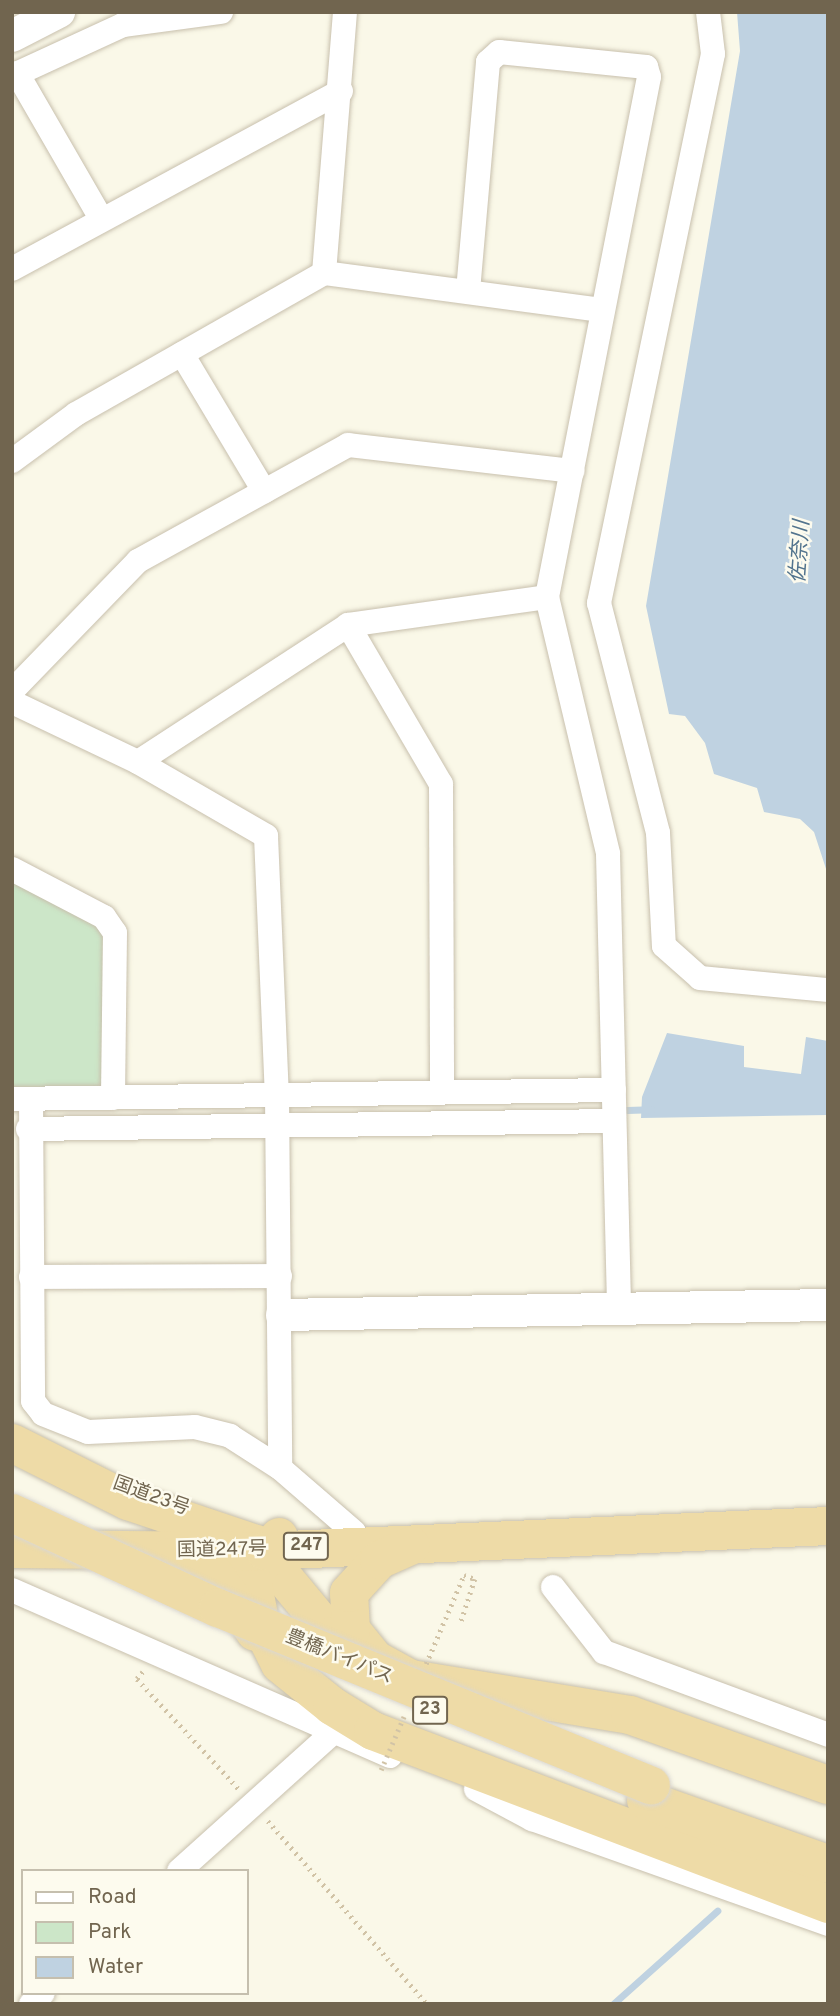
<!DOCTYPE html>
<html>
<head>
<meta charset="utf-8">
<style>
  body { margin:0 }
  #map { position:relative; width:840px; height:2016px; overflow:hidden; background:#faf8e8; font-family:Overpass,"Noto Sans JP",sans-serif }
  div>[style] { position:absolute }
  [style*='--x'] { left:calc(var(--x)*1px); top:calc(var(--y)*1px); width:calc(var(--w)*1px); rotate:calc(var(--a)*1deg) }
  .green>* { inset:0; background:#cce6c8 }
  .water>* { inset:0; background:#bfd2e1 }
  .stream>* { height:7px; margin:-3.5px; padding:0 3.5px; transform-origin:3.5px; border-radius:3.5px; background:#bfd2e1 }
  .path>* { height:4.5px; margin-top:-2.25px; transform-origin:0; background:repeating-linear-gradient(90deg,#d1c3a6 0 2px,transparent 0 7px) }
  .roads { filter:drop-shadow(0 0 2px #c8c0ad) drop-shadow(0 0 2px #c8c0ad) }
  .minor>* { height:24px; margin:-12px; padding:0 12px; transform-origin:12px; border-radius:12px; background:#fff }
  .tertiary>* { height:32px; margin:-16px; padding:0 16px; transform-origin:16px; border-radius:16px; background:#fff }
  .trunk>* { height:38px; margin:-19px; padding:0 19px; transform-origin:19px; border-radius:19px; background:#eedba7 }
  .path-bridge>* { height:4.5px; margin-top:-2.25px; transform-origin:0; background:repeating-linear-gradient(90deg,#d1c3a6 0 2px,transparent 0 7px) }
  .bridges { filter:drop-shadow(0 0 2px #dad7d1) drop-shadow(0 0 2px #dad7d1) }
  .trunk-bridge>* { height:38px; margin:-19px; padding:0 19px; transform-origin:19px; border-radius:19px; background:#eedba7 }
  span { translate:-50% -50%; white-space:nowrap; text-align:center; line-height:1.15; -webkit-text-stroke:5px #fdfbee; paint-order:stroke }
  .shield-label span { padding:2px 5px; background:#fdfbee; border:2px solid; border-radius:5px; -webkit-text-stroke-width:0 }
  .shield-label { font-size:18px; color:#71654f; font-weight:700 }
  .street-label { font-size:19px; color:#71654f }
  .water-label { font-size:21px; color:#53748e; font-style:italic }
  .frame { position:absolute; inset:0; border:14px solid #71654f; pointer-events:none }
  .legend { position:absolute; left:21px; top:1869px; width:228px; height:126px; box-sizing:border-box; background:#fdfbee; border:2px solid #c5bfae; margin:0; padding:9px 12px; list-style:none; font-size:21px; color:#71654f }
  .legend li { display:flex; align-items:center; gap:14px; height:35px }
  .legend b { width:35px; border:2px solid #c5bfae }
</style>
</head>
<body>
<div id="map">
  <div class="green">
    <div style="clip-path:polygon(12px 882px,101px 927px,108px 937px,103px 1085px,98px 1090px,12px 1091px)"></div>
  </div>
  <div class="water">
    <div style="clip-path:polygon(737px 12px,828px 12px,828px 875px,814px 832px,800px 819px,764px 812px,757px 788px,714px 774px,705px 743px,685px 716px,669px 714px,646px 606px,740px 51px)"></div>
    <div style="clip-path:polygon(667px 1033px,744px 1046px,744px 1067px,801px 1074px,806px 1037px,828px 1041px,828px 1115px,641px 1118px,642px 1097px)"></div>
  </div>
  <div class="stream">
    <div style="--x:627;--y:1110;--w:24;--a:-2"></div>
    <div style="--x:613;--y:2004;--w:140;--a:-41.8"></div>
  </div>
  <div class="path">
    <div style="--x:143;--y:1672;--w:9;--a:131"></div>
    <div style="--x:137;--y:1679;--w:150;--a:47.2"></div>
    <div style="--x:268;--y:1821;--w:242;--a:49"></div>
  </div>
  <div class="roads">
    <div class="minor">
      <div style="--x:708;--y:12;--w:42;--a:83.2"></div>
      <div style="--x:713;--y:54;--w:561;--a:101.73"></div>
      <div style="--x:599;--y:603;--w:237;--a:75.6"></div>
      <div style="--x:658;--y:833;--w:113;--a:87"></div>
      <div style="--x:664;--y:946;--w:48;--a:41.6"></div>
      <div style="--x:700;--y:978;--w:129;--a:5.4"></div>
      <div style="--x:17;--y:73;--w:166;--a:60"></div>
      <div style="--x:12;--y:76;--w:122;--a:-24.7"></div>
      <div style="--x:123;--y:25;--w:99;--a:-7.6"></div>
      <div style="--x:12;--y:269;--w:374;--a:-28.4"></div>
      <div style="--x:324;--y:273;--w:262;--a:-85.4"></div>
      <div style="--x:468;--y:291;--w:230;--a:-85"></div>
      <div style="--x:488;--y:62;--w:15;--a:-42"></div>
      <div style="--x:499;--y:52;--w:148;--a:5.8"></div>
      <div style="--x:646;--y:67;--w:10;--a:73"></div>
      <div style="--x:649;--y:77;--w:530;--a:101.1"></div>
      <div style="--x:547;--y:597;--w:264;--a:76.6"></div>
      <div style="--x:608;--y:854;--w:455;--a:88.6"></div>
      <div style="--x:182;--y:354;--w:160;--a:59.1"></div>
      <div style="--x:12;--y:461;--w:79;--a:-36.3"></div>
      <div style="--x:76;--y:414;--w:285;--a:-29.6"></div>
      <div style="--x:324;--y:273;--w:281;--a:7.6"></div>
      <div style="--x:348;--y:625;--w:184;--a:59.7"></div>
      <div style="--x:441;--y:784;--w:308;--a:89.8"></div>
      <div style="--x:12;--y:691;--w:181;--a:-45.9"></div>
      <div style="--x:138;--y:561;--w:240;--a:-28.9"></div>
      <div style="--x:348;--y:445;--w:226;--a:6.6"></div>
      <div style="--x:12;--y:702;--w:140;--a:25.5"></div>
      <div style="--x:138;--y:762;--w:148;--a:30"></div>
      <div style="--x:266;--y:836;--w:259;--a:87.6"></div>
      <div style="--x:277;--y:1095;--w:373;--a:89.5"></div>
      <div style="--x:138;--y:762;--w:251;--a:-33.1"></div>
      <div style="--x:348;--y:625;--w:201;--a:-8"></div>
      <div style="--x:12;--y:869;--w:104;--a:27.6"></div>
      <div style="--x:104;--y:917;--w:19;--a:55"></div>
      <div style="--x:115;--y:933;--w:165;--a:90.7"></div>
      <div style="--x:12;--y:1099;--w:602;--a:-0.86"></div>
      <div style="--x:31;--y:1099;--w:302;--a:89.6"></div>
      <div style="--x:33;--y:1401;--w:16;--a:52"></div>
      <div style="--x:43;--y:1414;--w:48;--a:21.8"></div>
      <div style="--x:88;--y:1432;--w:107;--a:-2.7"></div>
      <div style="--x:195;--y:1427;--w:36;--a:14"></div>
      <div style="--x:230;--y:1436;--w:59;--a:32.6"></div>
      <div style="--x:280;--y:1468;--w:98;--a:40.9"></div>
      <div style="--x:28;--y:1129;--w:586;--a:-0.78"></div>
      <div style="--x:31;--y:1277;--w:249;--a:-0.2"></div>
      <div style="--x:553;--y:1587;--w:83;--a:51.9"></div>
      <div style="--x:604;--y:1652;--w:239;--a:20.3"></div>
      <div style="--x:12;--y:1590;--w:413;--a:23.7"></div>
      <div style="--x:476;--y:1789;--w:64;--a:28.2"></div>
      <div style="--x:532;--y:1819;--w:314;--a:19.5"></div>
      <div style="--x:179;--y:1871;--w:205;--a:-42"></div>
      <div style="--x:31;--y:2004;--w:16;--a:-43"></div>
    </div>
    <div class="tertiary">
      <div style="--x:12;--y:36;--w:53;--a:-27.1"></div>
      <div style="--x:282;--y:1315;--w:546;--a:-1.05"></div>
    </div>
    <div class="trunk">
      <div style="--x:12;--y:1443;--w:130;--a:26.6"></div>
      <div style="--x:128;--y:1501;--w:135;--a:18.6"></div>
      <div style="--x:256;--y:1544;--w:119;--a:50.4"></div>
      <div style="--x:332;--y:1636;--w:90;--a:28.6"></div>
      <div style="--x:411;--y:1679;--w:222;--a:9.3"></div>
      <div style="--x:630;--y:1715;--w:210;--a:19.5"></div>
      <div style="--x:279;--y:1537;--w:50;--a:122.7"></div>
      <div style="--x:252;--y:1579;--w:48;--a:79.2"></div>
      <div style="--x:261;--y:1626;--w:42;--a:63.4"></div>
      <div style="--x:280;--y:1664;--w:67;--a:38.9"></div>
      <div style="--x:332;--y:1706;--w:48;--a:31.4"></div>
      <div style="--x:373;--y:1731;--w:487;--a:20.8"></div>
      <div style="--x:12;--y:1549;--w:253;--a:0.5"></div>
      <div style="--x:265;--y:1551;--w:564;--a:-2.54"></div>
      <div style="--x:170;--y:1557;--w:50;--a:22.4"></div>
      <div style="--x:216;--y:1576;--w:68;--a:55.1"></div>
      <div style="--x:373;--y:1657;--w:35;--a:-129"></div>
      <div style="--x:351;--y:1630;--w:37;--a:-93"></div>
      <div style="--x:349;--y:1593;--w:45;--a:-47.7"></div>
      <div style="--x:379;--y:1560;--w:35;--a:-24"></div>
      <div style="--x:646;--y:1800;--w:193;--a:19.4"></div>
    </div>
  </div>
  <div class="path-bridge">
    <div style="--x:426;--y:1664;--w:97;--a:-66.9"></div>
    <div style="--x:464;--y:1575;--w:12;--a:20"></div>
    <div style="--x:475;--y:1579;--w:45;--a:108"></div>
    <div style="--x:381;--y:1770;--w:61;--a:-66.8"></div>
  </div>
  <div class="bridges">
    <div class="trunk-bridge">
      <div style="--x:12;--y:1513;--w:227;--a:24.8"></div>
      <div style="--x:218;--y:1608;--w:468;--a:22.3"></div>
    </div>
  </div>
  <div class="shield-label">
    <span style="left:306px;top:1546px">247</span>
    <span style="left:430px;top:1710px">23</span>
  </div>
  <div class="street-label">
    <span style="left:151px;top:1497px;rotate:20deg">国道23号</span>
    <span style="left:222px;top:1551px;rotate:-1deg">国道247号</span>
    <span style="left:339px;top:1658px;rotate:22deg">豊橋バイパス</span>
  </div>
  <div class="water-label">
    <span style="left:801px;top:552px;rotate:-86deg">佐奈川</span>
  </div>
  <div class="frame"></div>
  <ul class="legend">
  <li><b style="height:9px;background:#fff"></b>Road</li>
  <li><b style="height:19px;background:#cce6c8"></b>Park</li>
  <li><b style="height:19px;background:#bfd2e1"></b>Water</li>
  </ul>
</div>
</body>
</html>
